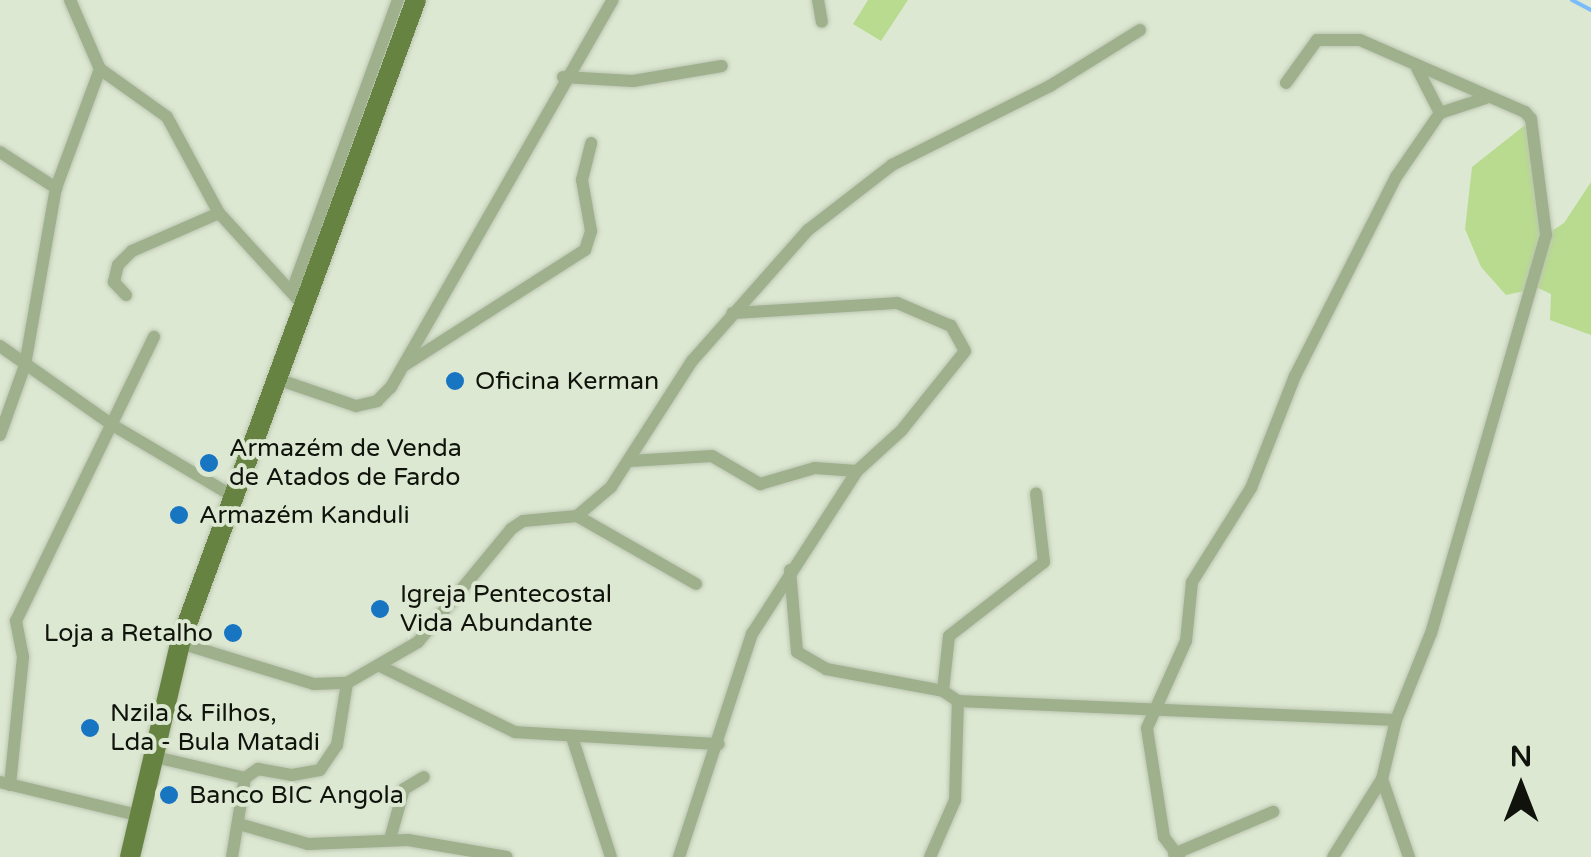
<!DOCTYPE html>
<html>
<head>
<meta charset="utf-8">
<style>
  body { margin:0 }
  #map { position:relative; width:1591px; height:857px; overflow:hidden; background:#dde8d2; font-family:"Varela Round",sans-serif }
  div>[style] { position:absolute }
  [style*='--x'] { left:calc(var(--x)*1px); top:calc(var(--y)*1px); width:calc(var(--w)*1px); rotate:calc(var(--a)*1deg) }
  .green>* { inset:0; background:#b9db90 }
  .stream>* { height:4px; margin:-2px; padding:0 2px; transform-origin:2px; border-radius:2px; background:#7abbfb }
  .roads { filter:drop-shadow(0 0 2px #bcc6b2) drop-shadow(0 0 2px #bcc6b2) }
  .minor>* { height:12px; margin:-6px; padding:0 6px; transform-origin:6px; border-radius:6px; background:#9fb08d }
  .primary>* { height:20px; margin:-10px; padding:0 10px; transform-origin:10px; border-radius:10px; background:#668342 }
  .dots>* { width:28px; height:28px; translate:-50% -50%; box-sizing:border-box; border:5px solid #dde8d2; border-radius:50% }
  span { translate:-50% -50%; white-space:nowrap; text-align:center; line-height:1.15; -webkit-text-stroke:8px #dde8d2; paint-order:stroke }
  .poi-label { font-size:25px; color:#0f130b }
  .left { translate:0 -50%; text-align:left }
  .right { translate:-100% -50%; text-align:right }
  .north { position:absolute; left:1471px; top:737px; width:100px; height:100px; -webkit-text-stroke:8px #dde8d2; paint-order:stroke; rotate:0deg; font-size:28px; font-weight:700; line-height:40px; text-align:center; color:#0f130b }
  .north::after { content:''; display:block; margin:auto; width:35px; height:45px; background:#0f130b; clip-path:polygon(50% 0,100% 100%,50% 72%,0 100%) }
</style>
</head>
<body>
<div id="map">
  <div class="green">
    <div style="clip-path:polygon(868px 0,908px 0,881px 41px,853px 24px)"></div>
    <div style="clip-path:polygon(1525px 125px,1547px 234px,1564px 223px,1591px 182px,1591px 335px,1550px 320px,1551px 294px,1538px 288px,1506px 295px,1481px 267px,1465px 229px,1472px 167px)"></div>
  </div>
  <div class="stream">
    <div style="--x:1572;--y:0;--w:21;--a:28"></div>
  </div>
  <div class="roads">
    <div class="minor">
      <div style="--x:70;--y:0;--w:75;--a:66.5"></div>
      <div style="--x:100;--y:69;--w:82;--a:35.6"></div>
      <div style="--x:167;--y:117;--w:109;--a:61.6"></div>
      <div style="--x:219;--y:213;--w:123;--a:47.6"></div>
      <div style="--x:818;--y:0;--w:22;--a:80"></div>
      <div style="--x:1417;--y:68;--w:51;--a:62.9"></div>
      <div style="--x:563;--y:77;--w:70;--a:3.3"></div>
      <div style="--x:633;--y:81;--w:90;--a:-9.6"></div>
      <div style="--x:1286;--y:83;--w:53;--a:-54.2"></div>
      <div style="--x:1317;--y:40;--w:43;--a:0"></div>
      <div style="--x:1360;--y:40;--w:180;--a:23.6"></div>
      <div style="--x:1525;--y:112;--w:9;--a:49"></div>
      <div style="--x:1531;--y:119;--w:117;--a:82.6"></div>
      <div style="--x:1546;--y:235;--w:414;--a:106.1"></div>
      <div style="--x:1431;--y:633;--w:94;--a:111.9"></div>
      <div style="--x:1396;--y:720;--w:61;--a:103.3"></div>
      <div style="--x:1382;--y:779;--w:92;--a:122.1"></div>
      <div style="--x:0;--y:152;--w:67;--a:32.7"></div>
      <div style="--x:292;--y:291;--w:310;--a:-70"></div>
      <div style="--x:126;--y:295;--w:18;--a:-133"></div>
      <div style="--x:114;--y:282;--w:17;--a:-77"></div>
      <div style="--x:118;--y:265;--w:20;--a:-45"></div>
      <div style="--x:132;--y:251;--w:95;--a:-23.6"></div>
      <div style="--x:0;--y:346;--w:139;--a:35.1"></div>
      <div style="--x:114;--y:426;--w:136;--a:30.5"></div>
      <div style="--x:405;--y:365;--w:214;--a:-32.6"></div>
      <div style="--x:585;--y:250;--w:20;--a:-72"></div>
      <div style="--x:591;--y:231;--w:52;--a:-100"></div>
      <div style="--x:582;--y:180;--w:38;--a:-76"></div>
      <div style="--x:274;--y:378;--w:87;--a:18.9"></div>
      <div style="--x:356;--y:406;--w:22;--a:-13"></div>
      <div style="--x:377;--y:401;--w:20;--a:-45"></div>
      <div style="--x:391;--y:387;--w:446;--a:-60.2"></div>
      <div style="--x:0;--y:435;--w:74;--a:-70.3"></div>
      <div style="--x:25;--y:365;--w:180;--a:-80.1"></div>
      <div style="--x:56;--y:188;--w:127;--a:-69.7"></div>
      <div style="--x:630;--y:461;--w:82;--a:-3.5"></div>
      <div style="--x:712;--y:456;--w:56;--a:30.3"></div>
      <div style="--x:760;--y:484;--w:57;--a:-16.2"></div>
      <div style="--x:815;--y:468;--w:42;--a:4.1"></div>
      <div style="--x:577;--y:516;--w:137;--a:29.7"></div>
      <div style="--x:790;--y:570;--w:82;--a:85.1"></div>
      <div style="--x:797;--y:652;--w:34;--a:30"></div>
      <div style="--x:826;--y:669;--w:119;--a:10.6"></div>
      <div style="--x:943;--y:691;--w:18;--a:34"></div>
      <div style="--x:958;--y:701;--w:438;--a:2.5"></div>
      <div style="--x:180;--y:643;--w:140;--a:17"></div>
      <div style="--x:314;--y:684;--w:33;--a:-2"></div>
      <div style="--x:347;--y:683;--w:82;--a:-30"></div>
      <div style="--x:418;--y:642;--w:146;--a:-50.5"></div>
      <div style="--x:511;--y:529;--w:14;--a:-34"></div>
      <div style="--x:523;--y:521;--w:54;--a:-5.3"></div>
      <div style="--x:577;--y:516;--w:45;--a:-40.5"></div>
      <div style="--x:611;--y:487;--w:150;--a:-57.3"></div>
      <div style="--x:692;--y:361;--w:175;--a:-48.5"></div>
      <div style="--x:808;--y:230;--w:106;--a:-37.7"></div>
      <div style="--x:892;--y:165;--w:177;--a:-26.6"></div>
      <div style="--x:1050;--y:86;--w:106;--a:-31.9"></div>
      <div style="--x:380;--y:666;--w:150;--a:26.1"></div>
      <div style="--x:515;--y:732;--w:204;--a:3.4"></div>
      <div style="--x:943;--y:691;--w:55;--a:-83.8"></div>
      <div style="--x:949;--y:636;--w:120;--a:-37.9"></div>
      <div style="--x:1044;--y:562;--w:69;--a:-96.6"></div>
      <div style="--x:572;--y:737;--w:126;--a:72"></div>
      <div style="--x:151;--y:756;--w:97;--a:13.2"></div>
      <div style="--x:245;--y:778;--w:16;--a:-35"></div>
      <div style="--x:258;--y:769;--w:35;--a:10"></div>
      <div style="--x:292;--y:775;--w:28;--a:-10"></div>
      <div style="--x:320;--y:770;--w:30;--a:-56"></div>
      <div style="--x:337;--y:745;--w:63;--a:-80.8"></div>
      <div style="--x:1382;--y:779;--w:83;--a:70.9"></div>
      <div style="--x:0;--y:782;--w:141;--a:13.5"></div>
      <div style="--x:10;--y:785;--w:129;--a:-84.2"></div>
      <div style="--x:23;--y:657;--w:37;--a:-101"></div>
      <div style="--x:16;--y:621;--w:316;--a:-64.1"></div>
      <div style="--x:239;--y:824;--w:72;--a:16.2"></div>
      <div style="--x:308;--y:844;--w:100;--a:-2.3"></div>
      <div style="--x:408;--y:840;--w:100;--a:9.7"></div>
      <div style="--x:390;--y:839;--w:52;--a:-74.4"></div>
      <div style="--x:404;--y:789;--w:23;--a:-31"></div>
      <div style="--x:1174;--y:854;--w:108;--a:-23"></div>
      <div style="--x:232;--y:857;--w:80;--a:-80.7"></div>
      <div style="--x:679;--y:857;--w:235;--a:-71.9"></div>
      <div style="--x:752;--y:634;--w:194;--a:-57.2"></div>
      <div style="--x:857;--y:471;--w:59;--a:-42.3"></div>
      <div style="--x:901;--y:431;--w:102;--a:-51.3"></div>
      <div style="--x:965;--y:351;--w:29;--a:-119"></div>
      <div style="--x:951;--y:326;--w:59;--a:-156.9"></div>
      <div style="--x:897;--y:303;--w:165;--a:176.5"></div>
      <div style="--x:930;--y:857;--w:62;--a:-66.3"></div>
      <div style="--x:955;--y:800;--w:99;--a:-88.3"></div>
      <div style="--x:1179;--y:857;--w:25;--a:-127"></div>
      <div style="--x:1164;--y:837;--w:110;--a:-98.9"></div>
      <div style="--x:1147;--y:728;--w:95;--a:-65.9"></div>
      <div style="--x:1186;--y:641;--w:59;--a:-84.2"></div>
      <div style="--x:1192;--y:582;--w:111;--a:-57.9"></div>
      <div style="--x:1251;--y:488;--w:120;--a:-68.6"></div>
      <div style="--x:1295;--y:376;--w:223;--a:-63.1"></div>
      <div style="--x:1396;--y:177;--w:78;--a:-55.5"></div>
      <div style="--x:1440;--y:113;--w:48;--a:-18.1"></div>
    </div>
    <div class="primary">
      <div style="--x:130;--y:857;--w:220;--a:-76.8"></div>
      <div style="--x:180;--y:643;--w:685;--a:-69.85"></div>
    </div>
  </div>
  <div class="dots">
    <div style="left:455px;top:381px;background:#1775c2"></div>
    <div style="left:209px;top:463px;background:#1775c2"></div>
    <div style="left:179px;top:515px;background:#1775c2"></div>
    <div style="left:380px;top:609px;background:#1775c2"></div>
    <div style="left:233px;top:633px;background:#1775c2"></div>
    <div style="left:90px;top:728px;background:#1775c2"></div>
    <div style="left:169px;top:795px;background:#1775c2"></div>
  </div>
  <div class="poi-label">
    <span class="left" style="left:475px;top:381px">Oficina Kerman</span>
    <span class="left" style="left:229px;top:463px">Armazém de Venda<br>de Atados de Fardo</span>
    <span class="left" style="left:199px;top:515px">Armazém Kanduli</span>
    <span class="left" style="left:400px;top:609px">Igreja Pentecostal<br>Vida Abundante</span>
    <span class="right" style="left:213px;top:633px">Loja a Retalho</span>
    <span class="left" style="left:110px;top:728px">Nzila &amp; Filhos,<br>Lda - Bula Matadi</span>
    <span class="left" style="left:189px;top:795px">Banco BIC Angola</span>
  </div>
  <div class="north">N</div>
</div>
</body>
</html>
